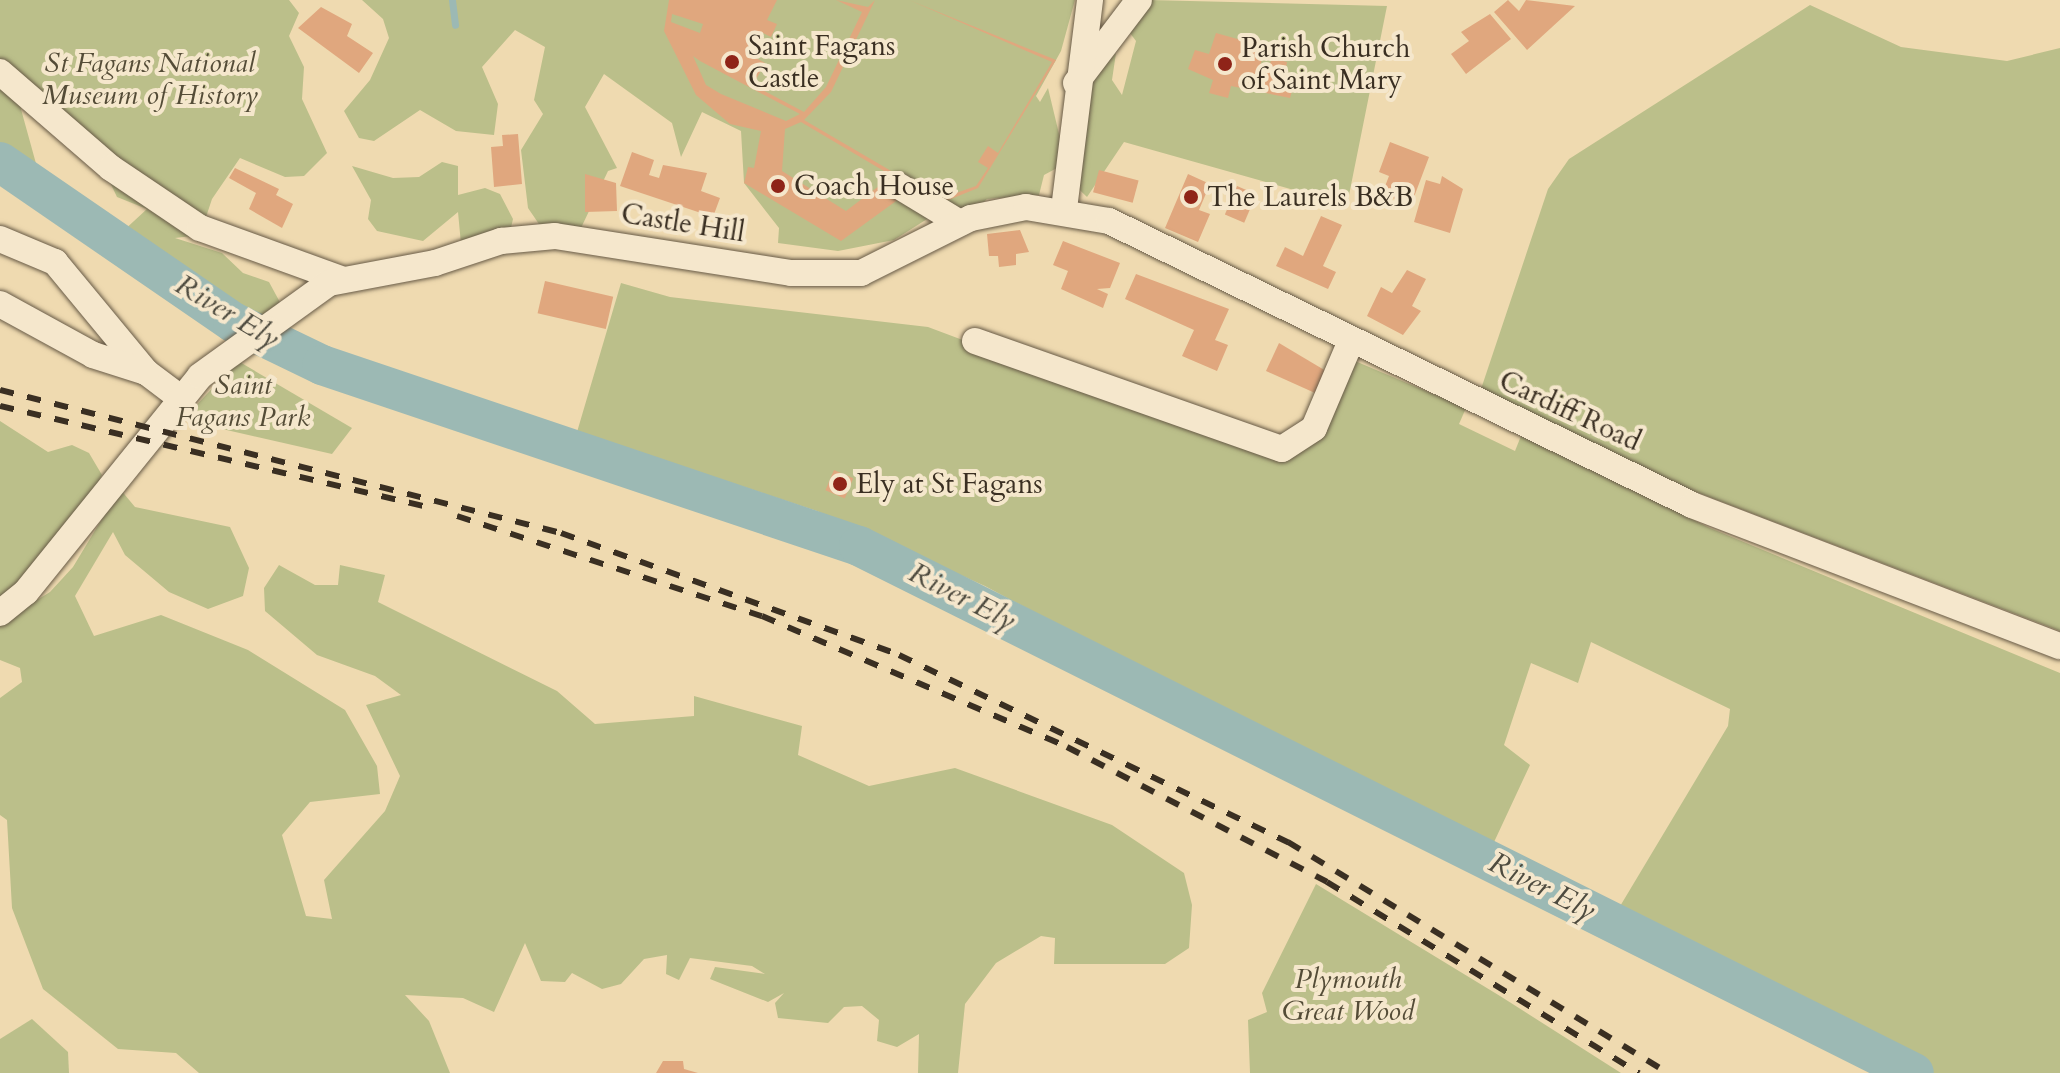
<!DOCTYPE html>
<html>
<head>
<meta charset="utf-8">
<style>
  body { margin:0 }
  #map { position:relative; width:2060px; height:1073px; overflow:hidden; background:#efdab0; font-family:Cardo,serif }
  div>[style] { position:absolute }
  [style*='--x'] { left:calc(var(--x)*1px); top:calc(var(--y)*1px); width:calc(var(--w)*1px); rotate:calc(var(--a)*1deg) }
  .green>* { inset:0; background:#bbbf8a }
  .stream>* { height:7px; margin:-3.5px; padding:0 3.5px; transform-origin:3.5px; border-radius:3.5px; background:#9cb9b4 }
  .river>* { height:40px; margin:-20px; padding:0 20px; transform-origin:20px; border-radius:20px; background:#9cb9b4 }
  .building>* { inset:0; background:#e0a77e; transform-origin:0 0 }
  .roads { filter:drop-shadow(0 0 2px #675a46) drop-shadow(0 0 2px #675a46) }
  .minor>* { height:26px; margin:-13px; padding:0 13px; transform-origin:13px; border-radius:13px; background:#f5e7cc }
  .rail>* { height:6px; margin-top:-3px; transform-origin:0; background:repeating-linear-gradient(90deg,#3a2f22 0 14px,transparent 0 28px) }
  .dots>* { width:22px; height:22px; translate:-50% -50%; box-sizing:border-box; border:4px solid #f5e7cc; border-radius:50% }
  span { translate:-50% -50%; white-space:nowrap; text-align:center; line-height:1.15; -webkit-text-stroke:8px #f5e7cc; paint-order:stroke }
  .poi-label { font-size:28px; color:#3a2f22 }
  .left { translate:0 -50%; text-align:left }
  .park-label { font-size:28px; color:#544c37; font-style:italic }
  .street-label { font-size:28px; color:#3a2f22 }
  .water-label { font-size:30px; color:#4e4b3f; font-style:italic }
</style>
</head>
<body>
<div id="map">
  <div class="green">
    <div style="clip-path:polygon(0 0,289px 0,299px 13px,289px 36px,304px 67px,302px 99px,327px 153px,304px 176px,285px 177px,240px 158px,212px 199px,200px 235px,175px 238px,222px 253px,243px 273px,269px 282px,282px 306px,257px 318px,242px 314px,194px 292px,167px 260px,132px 253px,121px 233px,147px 209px,117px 197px,106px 174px,19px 102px,40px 178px,28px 183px,0 169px)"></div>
    <div style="clip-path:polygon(362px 0,1075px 0,1061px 51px,1036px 96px,1040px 102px,1048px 88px,1060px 138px,1077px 95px,1116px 53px,1112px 80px,1122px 95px,1136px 41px,1130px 33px,1149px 0,1387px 6px,1347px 205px,1124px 142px,1087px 197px,1057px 168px,1044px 175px,1039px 195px,987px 199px,975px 210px,935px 214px,894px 240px,838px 251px,778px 243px,779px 228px,744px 183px,741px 131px,702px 112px,681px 157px,672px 123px,604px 74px,585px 107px,617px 168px,608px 171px,581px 228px,541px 227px,528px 208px,521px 150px,543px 114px,534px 100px,545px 47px,515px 30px,482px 67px,498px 104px,494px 135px,456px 131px,420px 110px,374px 141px,359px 138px,344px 111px,370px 80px,389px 38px,383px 19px)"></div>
    <div style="clip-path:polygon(1810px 5px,1901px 47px,2007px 61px,2060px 48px,2060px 631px,1678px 485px,1480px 392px,1548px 189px,1569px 159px)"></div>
    <div style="clip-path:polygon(442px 162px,458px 166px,458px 195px,485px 188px,500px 194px,513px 219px,509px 236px,461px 244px,458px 212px,423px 241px,377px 231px,368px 219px,371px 200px,352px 166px,393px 178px,419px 177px)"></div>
    <div style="clip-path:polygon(621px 283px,670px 297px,928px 327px,1281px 459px,1355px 361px,1466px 408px,1459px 424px,1515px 451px,1521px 436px,1710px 528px,2060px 673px,2060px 1073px,1922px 1073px,1610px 923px,1728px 726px,1730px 709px,1591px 642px,1578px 683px,1531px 663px,1504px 745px,1530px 765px,1488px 855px,985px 586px,817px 511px,577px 432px)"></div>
    <div style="clip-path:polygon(238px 361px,352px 428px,332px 454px,196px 423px,189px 413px)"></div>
    <div style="clip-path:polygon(0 421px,48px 452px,72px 445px,89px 453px,102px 475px,46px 588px,19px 610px,0 614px)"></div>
    <div style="clip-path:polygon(120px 489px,135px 507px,230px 527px,249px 568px,243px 596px,208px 609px,169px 592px,125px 555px,113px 532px,75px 596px,94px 636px,161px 615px,248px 650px,345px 710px,377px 766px,380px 794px,310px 802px,282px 835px,306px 916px,332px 919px,324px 880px,385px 811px,400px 776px,366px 705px,401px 695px,375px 676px,317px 655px,265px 611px,264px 588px,279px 565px,315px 585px,338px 585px,340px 565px,385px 575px,378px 602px,557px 691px,595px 724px,694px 716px,694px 696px,802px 726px,798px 755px,869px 786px,955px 768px,1112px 825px,1184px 873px,1192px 905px,1189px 948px,1165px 964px,1054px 964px,1055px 938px,1041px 936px,996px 963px,965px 1004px,958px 1073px,918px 1073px,919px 1034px,897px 1047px,877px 1041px,879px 1020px,862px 1006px,844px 1007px,828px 1023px,778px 1018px,775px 1003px,784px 993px,768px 1002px,710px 979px,715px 967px,765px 974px,752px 966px,690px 958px,679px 980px,666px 974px,667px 955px,644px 959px,621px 984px,602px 989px,572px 973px,565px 982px,541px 981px,525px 943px,494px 1012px,463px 998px,405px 995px,429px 1021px,450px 1073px,199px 1073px,176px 1053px,118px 1049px,43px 989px,12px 908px,7px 820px,0 815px,0 698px,22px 682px,20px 668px,0 660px,0 623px,50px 592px,73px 567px)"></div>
    <div style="clip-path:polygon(1316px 884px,1500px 996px,1621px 1073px,1250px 1073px,1248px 1020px,1267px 1012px,1262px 993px)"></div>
    <div style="clip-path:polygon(32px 1019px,68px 1052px,69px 1073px,0 1073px,0 1039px)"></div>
  </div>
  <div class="stream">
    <div style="--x:452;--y:0;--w:25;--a:83"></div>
  </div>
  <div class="river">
    <div style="--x:0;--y:162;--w:283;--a:34.5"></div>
    <div style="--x:233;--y:322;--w:99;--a:25.8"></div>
    <div style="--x:322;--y:365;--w:567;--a:18.63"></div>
    <div style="--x:859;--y:546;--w:1179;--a:26.54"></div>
  </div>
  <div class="building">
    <div style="clip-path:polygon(evenodd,669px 0,777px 0,767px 20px,777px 24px,771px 37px,761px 32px,751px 55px,765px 63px,753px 85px,804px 112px,826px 87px,862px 12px,836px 0,868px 7px,875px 0,831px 92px,804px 120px,939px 199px,976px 186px,988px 168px,978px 162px,988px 146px,998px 153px,1052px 62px,909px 0,1056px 60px,978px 188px,946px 201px,903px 196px,841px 241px,744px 183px,748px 167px,754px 168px,761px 131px,730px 124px,696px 95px,664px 31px,669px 0,672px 14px,703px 24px,700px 33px,671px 22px,672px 14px,669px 0,693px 56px,700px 61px,800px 114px,786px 121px,721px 94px,706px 85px,693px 56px,669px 0,801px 122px,899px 180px,893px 189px,883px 183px,846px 211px,782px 171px,785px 129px,801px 122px)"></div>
    <div style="clip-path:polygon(1508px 0,1519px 11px,1526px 0,1575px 6px,1527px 50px,1494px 12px)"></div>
    <div style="clip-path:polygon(321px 7px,352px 24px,347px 36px,373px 53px,359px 73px,298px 28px)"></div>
    <div style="clip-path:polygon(1490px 14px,1511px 39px,1466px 74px,1451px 54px,1469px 41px,1461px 32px)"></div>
    <div style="clip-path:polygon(1216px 33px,1266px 47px,1260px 66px,1268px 69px,1272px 58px,1287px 62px,1285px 73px,1296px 77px,1290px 98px,1231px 86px,1228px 98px,1209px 93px,1213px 80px,1188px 69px,1195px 50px,1209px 54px)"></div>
    <div style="clip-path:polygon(518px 134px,522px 184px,494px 187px,491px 147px,503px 146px,502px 135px)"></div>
    <div style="clip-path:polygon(1390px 142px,1429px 157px,1411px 205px,1382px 194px,1389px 176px,1379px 172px)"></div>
    <div style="clip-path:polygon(632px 152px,654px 160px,649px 175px,659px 178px,663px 165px,707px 173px,701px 191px,720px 198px,713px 217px,620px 186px)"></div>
    <div style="clip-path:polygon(235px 168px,279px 189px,276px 195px,293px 204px,282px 228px,249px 209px,256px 193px,229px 178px)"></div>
    <div style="left:1099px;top:170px;width:41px;height:23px;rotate:15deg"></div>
    <div style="clip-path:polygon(585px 174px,616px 183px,617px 211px,585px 212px)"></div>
    <div style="clip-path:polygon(1188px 174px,1210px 184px,1199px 210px,1210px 214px,1198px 242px,1165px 228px)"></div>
    <div style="clip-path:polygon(1442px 176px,1463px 189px,1450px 233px,1414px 222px,1426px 180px,1440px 184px)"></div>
    <div style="left:1237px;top:186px;width:21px;height:31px;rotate:23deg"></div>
    <div style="clip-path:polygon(1321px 216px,1342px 225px,1323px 266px,1336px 272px,1328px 289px,1276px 266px,1285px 247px,1303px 256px)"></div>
    <div style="clip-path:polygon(1020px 230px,1029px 252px,1016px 254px,1016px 265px,999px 267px,998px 256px,989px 256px,987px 234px)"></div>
    <div style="clip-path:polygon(1063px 241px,1120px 263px,1110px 288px,1097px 289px,1108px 294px,1103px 308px,1061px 289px,1068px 271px,1053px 265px)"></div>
    <div style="clip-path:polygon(1407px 270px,1426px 279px,1412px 306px,1421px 311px,1403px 335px,1367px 316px,1381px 287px,1392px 293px)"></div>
    <div style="clip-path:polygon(1136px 274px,1229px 309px,1215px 340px,1228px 345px,1217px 371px,1182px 356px,1194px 330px,1125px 299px)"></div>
    <div style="left:545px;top:281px;width:70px;height:33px;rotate:13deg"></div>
    <div style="clip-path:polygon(1279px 343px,1326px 371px,1315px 393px,1266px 371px)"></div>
    <div style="left:834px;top:470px;width:21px;height:22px;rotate:23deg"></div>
    <div style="clip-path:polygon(663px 1061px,683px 1061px,684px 1069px,698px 1073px,656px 1073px)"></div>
  </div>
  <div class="roads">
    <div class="minor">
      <div style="--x:0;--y:72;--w:147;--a:40.9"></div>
      <div style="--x:111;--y:168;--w:107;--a:34"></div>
      <div style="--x:200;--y:228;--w:150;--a:19.9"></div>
      <div style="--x:1076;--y:83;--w:104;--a:-52.8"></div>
      <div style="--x:899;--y:186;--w:71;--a:31.2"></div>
      <div style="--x:1064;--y:209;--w:211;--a:-82.9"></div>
      <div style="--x:0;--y:239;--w:60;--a:22.7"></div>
      <div style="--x:55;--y:262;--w:143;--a:50.4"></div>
      <div style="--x:146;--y:372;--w:41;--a:37.1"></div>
      <div style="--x:0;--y:304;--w:106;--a:28.7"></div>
      <div style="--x:93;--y:355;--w:56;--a:17.8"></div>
      <div style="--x:975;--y:341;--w:325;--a:19.4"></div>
      <div style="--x:1282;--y:449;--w:38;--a:-33"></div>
      <div style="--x:1314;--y:428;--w:95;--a:-67"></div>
      <div style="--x:0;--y:613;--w:33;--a:-39"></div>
      <div style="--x:26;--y:592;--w:277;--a:-51.1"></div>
      <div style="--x:200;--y:376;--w:159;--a:-35.8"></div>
      <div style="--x:329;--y:283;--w:108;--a:-10.7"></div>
      <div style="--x:435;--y:263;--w:70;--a:-18.4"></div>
      <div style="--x:501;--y:241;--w:54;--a:-5.3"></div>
      <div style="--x:555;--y:236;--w:239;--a:8.9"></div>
      <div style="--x:791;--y:273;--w:70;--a:0"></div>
      <div style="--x:861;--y:273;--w:123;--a:-26.6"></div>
      <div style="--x:971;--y:218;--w:56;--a:-11.3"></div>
      <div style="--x:1026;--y:207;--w:84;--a:9.6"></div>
      <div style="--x:1109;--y:221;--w:648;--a:25.97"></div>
      <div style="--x:1692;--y:505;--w:394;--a:21"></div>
    </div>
  </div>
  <div class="rail">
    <div style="--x:0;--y:390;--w:579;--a:14.3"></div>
    <div style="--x:561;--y:533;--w:359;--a:19.8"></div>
    <div style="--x:899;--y:655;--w:432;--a:25.7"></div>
    <div style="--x:1288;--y:842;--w:445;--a:31.3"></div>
    <div style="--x:0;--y:406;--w:442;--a:13.3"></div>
    <div style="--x:457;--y:516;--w:321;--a:18.2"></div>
    <div style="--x:762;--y:616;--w:332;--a:23.2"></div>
    <div style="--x:1067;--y:747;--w:293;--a:27.4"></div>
    <div style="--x:1327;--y:882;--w:366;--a:31.5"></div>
  </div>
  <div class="dots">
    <div style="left:732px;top:62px;background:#8f2418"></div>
    <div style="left:1225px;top:64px;background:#8f2418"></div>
    <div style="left:778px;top:186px;background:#8f2418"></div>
    <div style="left:1191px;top:197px;background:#8f2418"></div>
    <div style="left:840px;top:484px;background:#8f2418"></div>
  </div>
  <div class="poi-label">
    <span class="left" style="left:748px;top:62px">Saint Fagans<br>Castle</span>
    <span class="left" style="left:1241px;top:64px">Parish Church<br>of Saint Mary</span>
    <span class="left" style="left:794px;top:186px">Coach House</span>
    <span class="left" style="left:1207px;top:197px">The Laurels B&amp;B</span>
    <span class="left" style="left:856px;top:484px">Ely at St Fagans</span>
  </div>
  <div class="park-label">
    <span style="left:150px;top:79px">St Fagans National<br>Museum of History</span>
    <span style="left:243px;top:401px">Saint<br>Fagans Park</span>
    <span style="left:1348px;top:995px">Plymouth<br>Great Wood</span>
  </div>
  <div class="street-label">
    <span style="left:683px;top:223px;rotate:9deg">Castle Hill</span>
    <span style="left:1570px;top:411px;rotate:25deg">Cardiff Road</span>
  </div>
  <div class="water-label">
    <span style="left:227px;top:312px;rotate:31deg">River Ely</span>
    <span style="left:962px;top:597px;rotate:27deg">River Ely</span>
    <span style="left:1542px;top:887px;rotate:27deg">River Ely</span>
  </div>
</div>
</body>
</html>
